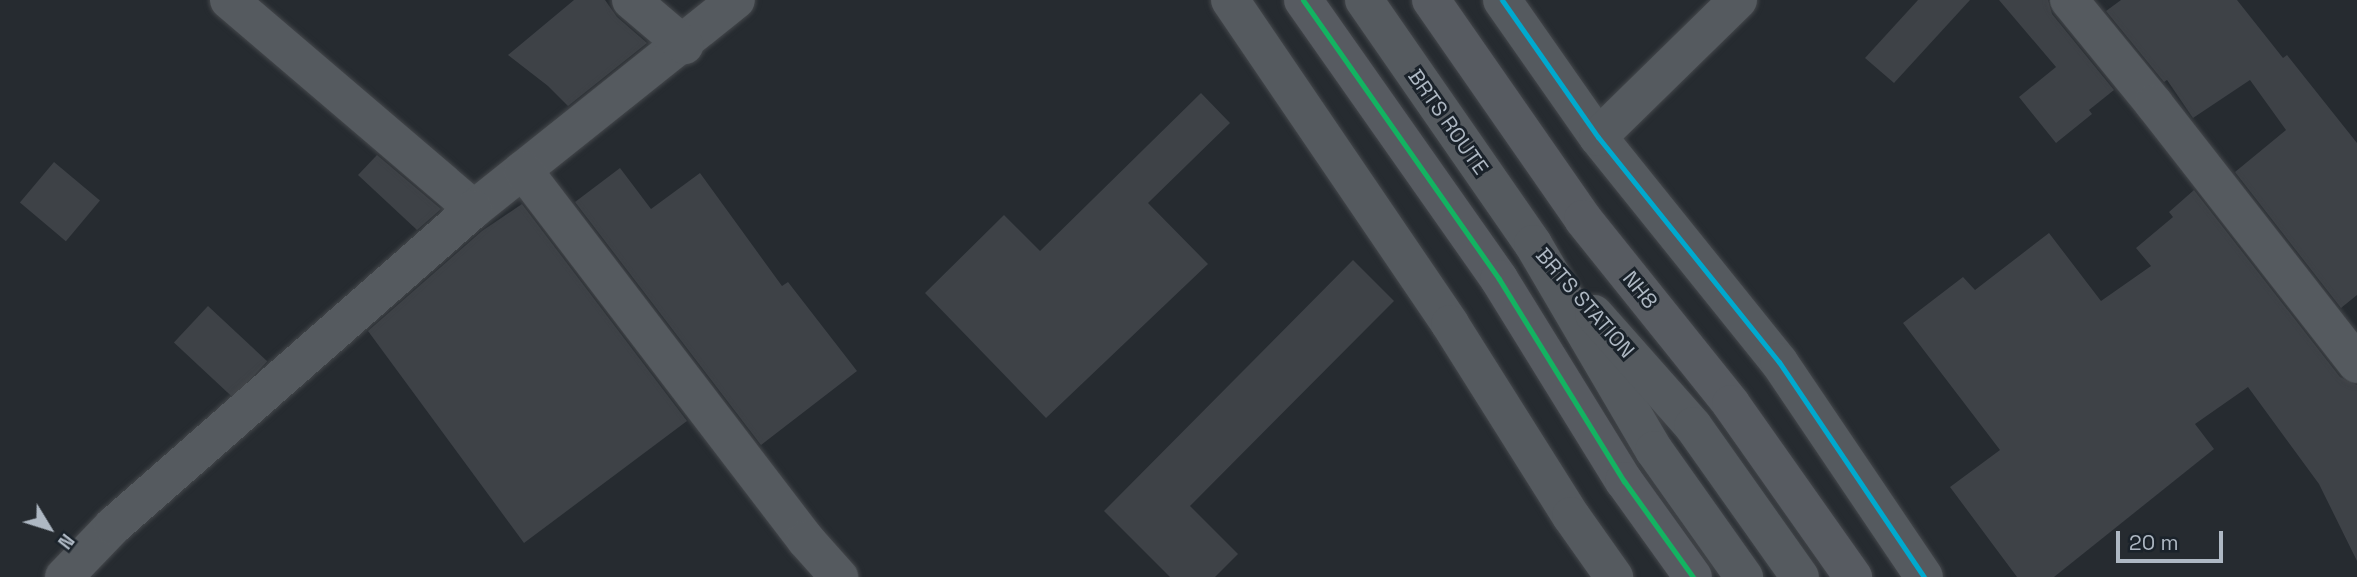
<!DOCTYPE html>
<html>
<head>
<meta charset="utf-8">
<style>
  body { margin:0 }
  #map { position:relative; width:2357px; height:577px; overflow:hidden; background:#262b30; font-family:"Space Grotesk",sans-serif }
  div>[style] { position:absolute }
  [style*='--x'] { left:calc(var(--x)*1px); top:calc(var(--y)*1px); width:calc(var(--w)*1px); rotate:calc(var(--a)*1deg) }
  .building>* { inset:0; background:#3e4247; transform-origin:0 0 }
  .roads { filter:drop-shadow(0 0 2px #44474b) drop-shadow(0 0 2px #44474b) }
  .minor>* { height:38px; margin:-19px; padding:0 19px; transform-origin:19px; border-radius:19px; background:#555a5f }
  .major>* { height:38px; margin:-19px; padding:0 19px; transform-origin:19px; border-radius:19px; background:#575b61 }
  .bus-1>* { height:5px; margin:-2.5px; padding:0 2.5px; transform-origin:2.5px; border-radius:2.5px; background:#13b361 }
  .bus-2>* { height:5px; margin:-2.5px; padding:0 2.5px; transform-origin:2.5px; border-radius:2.5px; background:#00a9ce }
  span { translate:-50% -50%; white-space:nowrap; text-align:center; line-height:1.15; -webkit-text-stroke:6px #1a222a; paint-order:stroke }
  .street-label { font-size:21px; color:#aeb8c3 }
  .north { position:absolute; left:14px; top:493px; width:70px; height:70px; -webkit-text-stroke:5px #1a222a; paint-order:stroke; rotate:128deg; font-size:19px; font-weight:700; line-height:28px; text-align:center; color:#aeb8c3 }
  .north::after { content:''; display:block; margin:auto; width:24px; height:32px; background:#aeb8c3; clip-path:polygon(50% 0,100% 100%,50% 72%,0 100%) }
  .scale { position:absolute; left:2116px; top:531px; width:107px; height:32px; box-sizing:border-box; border:4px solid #aeb8c3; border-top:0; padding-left:9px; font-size:21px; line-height:24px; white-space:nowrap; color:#aeb8c3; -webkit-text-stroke:5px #1a222a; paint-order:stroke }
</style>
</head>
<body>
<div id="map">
  <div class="building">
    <div style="clip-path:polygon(574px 0,605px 0,617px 17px,647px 43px,568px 106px,548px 86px,508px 55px)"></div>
    <div style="clip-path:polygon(1918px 0,1970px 0,1894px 83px,1865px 58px)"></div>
    <div style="clip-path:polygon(1999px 0,2048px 0,2052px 14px,2114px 90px,2089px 110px,2092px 114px,2056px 143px,2019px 97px,2056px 67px)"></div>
    <div style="clip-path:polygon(2121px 0,2237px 0,2283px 58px,2287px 55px,2357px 143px,2357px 295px,2341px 308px,2235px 172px,2286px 130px,2250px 80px,2193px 118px,2167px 80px,2164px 82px,2106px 11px)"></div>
    <div style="clip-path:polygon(1201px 93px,1230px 123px,1148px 203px,1208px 264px,1046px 418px,925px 293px,1004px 215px,1040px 251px)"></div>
    <div style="clip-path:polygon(377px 155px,441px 209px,417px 230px,358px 175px)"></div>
    <div style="left:54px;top:162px;width:60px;height:53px;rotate:40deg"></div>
    <div style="clip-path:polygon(620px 168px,651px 209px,700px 173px,782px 286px,788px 282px,857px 371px,761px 445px,575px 202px)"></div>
    <div style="clip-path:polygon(2194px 190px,2340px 377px,2357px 385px,2357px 561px,2319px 484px,2248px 387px,2195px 424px,2214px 449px,2054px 577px,2017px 577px,1950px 487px,2000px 450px,1903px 323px,1963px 277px,1975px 290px,2049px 233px,2101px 301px,2151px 266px,2136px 248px,2173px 217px,2169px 212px)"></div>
    <div style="clip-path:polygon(522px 204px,687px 421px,524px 543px,368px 331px,482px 231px)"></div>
    <div style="clip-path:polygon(1353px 260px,1394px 301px,1190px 506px,1238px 554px,1215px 577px,1170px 577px,1104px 511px)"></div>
    <div style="left:208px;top:306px;width:81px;height:50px;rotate:43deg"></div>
  </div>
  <div class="roads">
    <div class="minor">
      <div style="--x:229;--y:0;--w:322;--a:40.5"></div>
      <div style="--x:474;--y:209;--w:335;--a:-38.6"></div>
      <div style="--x:631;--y:0;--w:70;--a:40.3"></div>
      <div style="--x:1230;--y:0;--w:392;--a:55.8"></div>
      <div style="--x:1450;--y:324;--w:227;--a:57.8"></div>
      <div style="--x:1571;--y:516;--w:75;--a:54.8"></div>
      <div style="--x:1364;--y:0;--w:297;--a:55.3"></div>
      <div style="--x:1533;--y:244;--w:239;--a:59.6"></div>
      <div style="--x:1654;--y:450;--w:156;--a:54.7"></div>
      <div style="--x:1502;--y:0;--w:167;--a:55"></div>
      <div style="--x:1598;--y:137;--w:289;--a:51.2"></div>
      <div style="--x:1779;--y:362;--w:259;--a:56"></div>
      <div style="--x:2069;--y:0;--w:134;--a:50.7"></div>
      <div style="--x:2154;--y:104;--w:330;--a:52"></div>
      <div style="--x:1598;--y:137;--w:196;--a:-44.4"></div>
      <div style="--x:523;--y:170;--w:466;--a:52.6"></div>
      <div style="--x:806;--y:540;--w:50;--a:48.3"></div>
      <div style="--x:1594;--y:314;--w:149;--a:48.5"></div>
      <div style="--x:1693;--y:426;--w:185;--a:54.7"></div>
      <div style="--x:64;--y:577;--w:71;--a:-46.1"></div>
      <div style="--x:113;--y:526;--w:480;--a:-41.3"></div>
    </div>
    <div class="major">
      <div style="--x:1303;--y:0;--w:341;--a:54.9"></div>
      <div style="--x:1499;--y:279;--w:238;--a:58.3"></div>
      <div style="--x:1624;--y:481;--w:118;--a:54.3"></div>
      <div style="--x:1431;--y:0;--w:267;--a:55.2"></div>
      <div style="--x:1583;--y:219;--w:237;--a:51.3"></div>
      <div style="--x:1731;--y:404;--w:212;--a:54.8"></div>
    </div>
  </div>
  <div class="bus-1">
    <div style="--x:1303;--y:0;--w:341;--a:54.9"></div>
    <div style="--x:1499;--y:279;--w:238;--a:58.3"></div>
    <div style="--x:1624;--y:481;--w:118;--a:54.3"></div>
  </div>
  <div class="bus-2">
    <div style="--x:1502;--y:0;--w:167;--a:55"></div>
    <div style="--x:1598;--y:137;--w:289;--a:51.2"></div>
    <div style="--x:1779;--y:362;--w:259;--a:56"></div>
  </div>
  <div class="street-label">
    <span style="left:1448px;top:122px;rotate:55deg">BRTS ROUTE</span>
    <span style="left:1640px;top:290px;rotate:51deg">NH8</span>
    <span style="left:1585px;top:303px;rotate:49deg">BRTS STATION</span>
  </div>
  <div class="north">N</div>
  <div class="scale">20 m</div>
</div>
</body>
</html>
